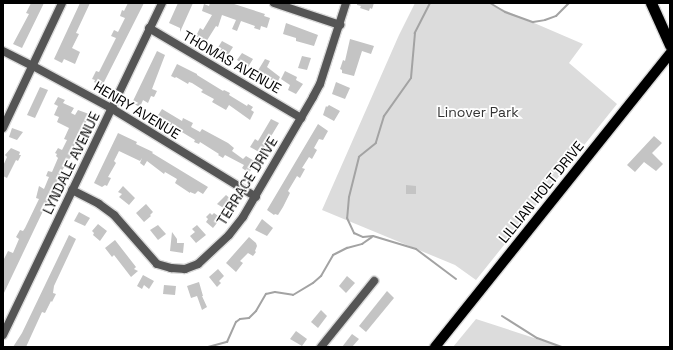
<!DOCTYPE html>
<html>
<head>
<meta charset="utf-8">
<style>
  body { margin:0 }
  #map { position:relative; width:673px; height:350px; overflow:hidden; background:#fff; font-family:"Space Grotesk",sans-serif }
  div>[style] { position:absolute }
  .green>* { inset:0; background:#dcdcdc }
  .stream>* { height:2px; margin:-1px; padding:0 1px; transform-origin:1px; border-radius:1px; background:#a3a3a3 }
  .building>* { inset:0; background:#c4c4c4 }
  .roads { filter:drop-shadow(1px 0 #dbdbdb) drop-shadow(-1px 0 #dbdbdb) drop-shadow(0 1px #dbdbdb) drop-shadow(0 -1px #dbdbdb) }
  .minor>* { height:8px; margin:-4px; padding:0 4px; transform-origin:4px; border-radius:4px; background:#555 }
  .major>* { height:10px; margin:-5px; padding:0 5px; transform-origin:5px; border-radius:5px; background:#000 }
  .highway>* { height:11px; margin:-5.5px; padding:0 5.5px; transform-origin:5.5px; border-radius:5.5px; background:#000 }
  span { translate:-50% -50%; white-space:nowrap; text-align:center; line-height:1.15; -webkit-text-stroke:3.5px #fff; paint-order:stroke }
  .street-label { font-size:14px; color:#000 }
  .park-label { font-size:14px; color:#333 }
  .frame { position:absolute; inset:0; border:4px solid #000; pointer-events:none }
</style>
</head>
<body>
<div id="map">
  <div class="green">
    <div style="clip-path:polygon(415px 3px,488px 3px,583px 44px,569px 63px,617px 104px,476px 280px,455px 265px,322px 210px,399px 35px)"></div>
    <div style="clip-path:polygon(476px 319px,562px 347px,453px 347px)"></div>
  </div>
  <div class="stream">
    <div style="left:430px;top:3px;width:34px;rotate:117deg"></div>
    <div style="left:415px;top:33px;width:45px;rotate:95.1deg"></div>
    <div style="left:411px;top:78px;width:47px;rotate:125.4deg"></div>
    <div style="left:384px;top:116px;width:28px;rotate:107deg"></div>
    <div style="left:376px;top:143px;width:22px;rotate:141deg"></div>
    <div style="left:359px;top:157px;width:41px;rotate:104deg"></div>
    <div style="left:349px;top:197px;width:21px;rotate:95deg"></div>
    <div style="left:347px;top:218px;width:17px;rotate:65deg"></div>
    <div style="left:354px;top:233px;width:10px;rotate:24deg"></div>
    <div style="left:363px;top:237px;width:10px;rotate:-6deg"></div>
    <div style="left:373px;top:236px;width:45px;rotate:16.8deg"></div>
    <div style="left:416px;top:249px;width:50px;rotate:36.9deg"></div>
    <div style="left:490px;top:3px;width:17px;rotate:31deg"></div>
    <div style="left:505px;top:12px;width:30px;rotate:20deg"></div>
    <div style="left:533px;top:22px;width:12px;rotate:-9deg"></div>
    <div style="left:545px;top:20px;width:12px;rotate:-20deg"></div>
    <div style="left:556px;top:16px;width:18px;rotate:-45deg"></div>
    <div style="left:502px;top:316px;width:41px;rotate:32.2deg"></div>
    <div style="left:537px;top:338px;width:27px;rotate:20deg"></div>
    <div style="left:208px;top:347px;width:20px;rotate:-15deg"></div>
    <div style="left:227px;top:342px;width:22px;rotate:-66deg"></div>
    <div style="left:236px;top:322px;width:5px;rotate:-37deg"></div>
    <div style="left:240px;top:319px;width:9px;rotate:-6deg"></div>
    <div style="left:249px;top:318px;width:10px;rotate:-45deg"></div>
    <div style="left:256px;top:311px;width:20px;rotate:-60deg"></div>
    <div style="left:266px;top:294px;width:9px;rotate:-13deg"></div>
    <div style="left:275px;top:292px;width:18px;rotate:9deg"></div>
    <div style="left:293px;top:295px;width:23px;rotate:-31deg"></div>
    <div style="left:313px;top:283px;width:11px;rotate:-41deg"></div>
    <div style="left:321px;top:276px;width:24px;rotate:-60deg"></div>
    <div style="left:333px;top:255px;width:16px;rotate:-27deg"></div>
    <div style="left:347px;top:248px;width:16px;rotate:-15deg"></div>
    <div style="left:362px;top:244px;width:12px;rotate:-35deg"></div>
  </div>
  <div class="building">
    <div style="clip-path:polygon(31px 3px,44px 3px,22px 48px,13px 44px,29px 14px,26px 13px)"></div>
    <div style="clip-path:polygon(80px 3px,90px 3px,76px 33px,79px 34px,72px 48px,80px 52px,75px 64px,64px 59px,62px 63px,54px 59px)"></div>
    <div style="clip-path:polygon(128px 3px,144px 3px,102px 86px,94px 82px,95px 80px,92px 79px,96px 71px,99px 72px,116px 38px,111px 36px,114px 30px,118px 32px,125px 18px,120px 16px,122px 10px,124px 11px)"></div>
    <div style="clip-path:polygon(178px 3px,193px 3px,180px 32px,180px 28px,169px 23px)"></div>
    <div style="clip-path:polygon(210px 3px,231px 3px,265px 14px,264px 16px,270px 18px,267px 28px,261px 26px,260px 30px,254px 28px,255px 26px,241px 21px,237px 31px,232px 29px,236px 20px,222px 15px,218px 27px,216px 26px,206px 42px,196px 36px,200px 28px,203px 30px,212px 15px,202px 11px,204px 4px,209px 6px)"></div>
    <div style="clip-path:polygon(357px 3px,374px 3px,372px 9px,370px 8px,369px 11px,360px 8px,361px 6px,357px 5px)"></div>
    <div style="clip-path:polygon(286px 23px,318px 35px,314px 46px,296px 41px,296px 38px,283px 34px)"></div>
    <div style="clip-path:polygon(350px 39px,374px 46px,371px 54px,362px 51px,354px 76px,342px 73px,342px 70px,340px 69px,343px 60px,345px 61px)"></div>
    <div style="clip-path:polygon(222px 41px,233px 47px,228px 55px,217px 49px)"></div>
    <div style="clip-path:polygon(157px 51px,165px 55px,152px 89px,157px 91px,154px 97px,151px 96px,148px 103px,143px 100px,140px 107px,132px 103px)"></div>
    <div style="clip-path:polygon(242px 53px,253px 59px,248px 67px,237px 60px)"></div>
    <div style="clip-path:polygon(302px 56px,311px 58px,307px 70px,298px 68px)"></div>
    <div style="clip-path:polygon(265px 59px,270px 61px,267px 67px,280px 77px,277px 83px,257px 72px)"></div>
    <div style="clip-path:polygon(177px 64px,197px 74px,197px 75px,223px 91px,224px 90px,230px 93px,229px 95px,247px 106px,248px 104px,253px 107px,251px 110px,254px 112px,250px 120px,229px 105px,226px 110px,212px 102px,214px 99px,201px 92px,203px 90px,192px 83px,189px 82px,188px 84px,176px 77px,175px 78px,171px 76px)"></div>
    <div style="clip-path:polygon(285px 71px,297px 77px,296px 80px,303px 84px,296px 94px,288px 90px,290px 85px,281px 79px)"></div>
    <div style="clip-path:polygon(336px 82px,350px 88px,345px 99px,332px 94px)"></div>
    <div style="clip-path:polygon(40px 87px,48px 90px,35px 118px,27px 115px)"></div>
    <div style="clip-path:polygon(58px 97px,65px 100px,63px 103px,74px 108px,71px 113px,65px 110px,75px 115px,78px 110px,89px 114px,77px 145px,75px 144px,70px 154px,72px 155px,63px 169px,3px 295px,3px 261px,8px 251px,13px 253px,19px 239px,16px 237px,20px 230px,23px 231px,25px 228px,39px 199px,36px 198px,39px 186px,44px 189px,49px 177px,46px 176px,48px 171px,52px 172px,58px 158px,56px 156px,57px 154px,55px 153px,58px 148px,62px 150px,67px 140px,64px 139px,69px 128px,57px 122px,59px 117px,54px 115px,58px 106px,54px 104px)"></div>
    <div style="clip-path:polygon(329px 105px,340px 111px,334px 121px,323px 115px,326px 106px,327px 107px)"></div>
    <div style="clip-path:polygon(162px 109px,182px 121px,183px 118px,193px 123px,191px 127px,200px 132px,202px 129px,228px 143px,234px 148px,232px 151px,243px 159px,246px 156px,256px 162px,249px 173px,242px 168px,244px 165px,225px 155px,223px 158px,218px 155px,219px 154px,200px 142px,199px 144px,194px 142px,195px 140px,157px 117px)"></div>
    <div style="clip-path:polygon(271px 119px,279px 123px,261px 153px,250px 147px,255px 139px,258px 141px)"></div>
    <div style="clip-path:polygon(318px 124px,328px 131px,323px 140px,319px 139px,314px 148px,317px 150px,312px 159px,309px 157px,302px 168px,305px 169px,300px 178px,297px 176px,288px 191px,290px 193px,283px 207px,278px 215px,275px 214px,274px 215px,267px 210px)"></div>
    <div style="clip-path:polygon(12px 128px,23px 132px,17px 140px,9px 137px)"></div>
    <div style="clip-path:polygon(118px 133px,137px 142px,136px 144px,153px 152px,152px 153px,208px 187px,203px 194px,198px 191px,195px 194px,190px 192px,190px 193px,175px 183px,177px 179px,165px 172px,164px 174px,147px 161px,144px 166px,140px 163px,142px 158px,140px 161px,119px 151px,114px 161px,116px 163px,108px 177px,111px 178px,107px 186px,105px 185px,102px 187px,94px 183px)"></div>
    <div style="clip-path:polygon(654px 136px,662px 143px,652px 153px,663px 164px,656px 171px,644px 162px,635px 172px,627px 165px)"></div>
    <div style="clip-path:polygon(11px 148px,20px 152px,19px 155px,21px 155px,18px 161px,16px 160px,7px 178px,3px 176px,3px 166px,7px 157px,5px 155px)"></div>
    <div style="clip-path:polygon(406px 185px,416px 186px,416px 194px,406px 194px)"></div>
    <div style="clip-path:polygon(123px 186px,135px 198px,129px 205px,119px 197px,122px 194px,118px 192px)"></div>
    <div style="clip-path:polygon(226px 195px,233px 201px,227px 210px,217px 204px)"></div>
    <div style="clip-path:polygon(146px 204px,153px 212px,150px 215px,151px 216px,144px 222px,136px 213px)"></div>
    <div style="clip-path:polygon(79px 212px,90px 218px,85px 226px,74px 221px)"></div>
    <div style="clip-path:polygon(210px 213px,212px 215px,214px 213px,221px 218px,213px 228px,206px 222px,208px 219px,206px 217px)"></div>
    <div style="clip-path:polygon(262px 219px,273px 228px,267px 236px,255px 230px)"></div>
    <div style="clip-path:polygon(98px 224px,107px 231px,100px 241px,93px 235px,94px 233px,92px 231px)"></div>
    <div style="clip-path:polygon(158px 225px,166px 234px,158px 240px,150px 230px)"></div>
    <div style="clip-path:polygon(197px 225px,206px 235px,196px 243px,190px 236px,195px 232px,192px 229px)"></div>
    <div style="clip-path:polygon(172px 232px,177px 239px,177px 243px,184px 243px,183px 253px,170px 251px)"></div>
    <div style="clip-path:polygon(69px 235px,76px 239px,54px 286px,53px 293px,56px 294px,52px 302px,51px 301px,45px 313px,42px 312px,26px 347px,13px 347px,22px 333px)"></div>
    <div style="clip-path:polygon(249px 237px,256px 243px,257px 246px,255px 251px,256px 252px,253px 256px,248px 253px,240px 261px,243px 263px,236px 272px,226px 263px)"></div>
    <div style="clip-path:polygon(115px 240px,136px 267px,134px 269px,138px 271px,131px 277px,114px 255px,112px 257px,105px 248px)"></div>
    <div style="clip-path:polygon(218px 269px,224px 276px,219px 281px,221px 283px,217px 287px,209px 277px)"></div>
    <div style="clip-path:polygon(143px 275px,154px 281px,149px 289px,144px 285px,142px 289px,137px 286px)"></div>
    <div style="clip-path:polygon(347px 276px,355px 283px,346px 293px,339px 286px)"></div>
    <div style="clip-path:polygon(199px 282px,203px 296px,202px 296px,207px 307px,202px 310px,197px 296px,191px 298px,187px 286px)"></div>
    <div style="clip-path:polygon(164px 285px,176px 286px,175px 295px,163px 294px)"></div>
    <div style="clip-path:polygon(387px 291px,394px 298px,366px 332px,359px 326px)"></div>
    <div style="clip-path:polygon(321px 310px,327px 316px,318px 328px,311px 322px)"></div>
    <div style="clip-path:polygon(296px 331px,307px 339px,302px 346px,290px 339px)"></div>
    <div style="clip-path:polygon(352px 334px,359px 339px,352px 347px,342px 347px)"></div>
  </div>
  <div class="roads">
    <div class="minor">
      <div style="left:274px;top:3px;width:70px;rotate:18.4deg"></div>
      <div style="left:149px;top:28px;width:177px;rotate:30.6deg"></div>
      <div style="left:3px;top:51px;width:34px;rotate:27deg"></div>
      <div style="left:33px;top:66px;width:89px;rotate:28.3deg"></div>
      <div style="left:111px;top:108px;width:170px;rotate:31.5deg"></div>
      <div style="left:3px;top:128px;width:138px;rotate:-64.7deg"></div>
      <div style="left:72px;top:190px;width:30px;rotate:27deg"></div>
      <div style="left:99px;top:204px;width:19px;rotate:36deg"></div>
      <div style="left:114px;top:215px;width:65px;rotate:48.7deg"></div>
      <div style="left:157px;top:264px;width:15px;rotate:16deg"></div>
      <div style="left:171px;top:268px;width:14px;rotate:4deg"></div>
      <div style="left:185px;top:269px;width:14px;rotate:-21deg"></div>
      <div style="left:198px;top:264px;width:42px;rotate:-43.1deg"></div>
      <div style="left:229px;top:235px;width:23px;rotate:-52deg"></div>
      <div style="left:243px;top:217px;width:139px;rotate:-59.7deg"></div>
      <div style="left:313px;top:97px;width:15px;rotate:-62deg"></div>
      <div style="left:320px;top:84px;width:85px;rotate:-72.2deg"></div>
      <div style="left:3px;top:335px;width:368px;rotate:-64.4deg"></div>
      <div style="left:321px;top:347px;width:85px;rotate:-51.2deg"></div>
    </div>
    <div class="major">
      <div style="left:435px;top:347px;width:376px;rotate:-51.3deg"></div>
    </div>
    <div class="highway">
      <div style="left:651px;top:3px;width:46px;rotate:65.7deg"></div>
    </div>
  </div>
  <div class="street-label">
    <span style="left:232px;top:62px;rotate:30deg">THOMAS AVENUE</span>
    <span style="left:137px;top:110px;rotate:31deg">HENRY AVENUE</span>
    <span style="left:71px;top:163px;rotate:-64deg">LYNDALE AVENUE</span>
    <span style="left:247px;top:181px;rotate:-58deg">TERRACE DRIVE</span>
    <span style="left:541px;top:192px;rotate:-51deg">LILLIAN HOLT DRIVE</span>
  </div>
  <div class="park-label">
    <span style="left:478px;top:112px">Linover Park</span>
  </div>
  <div class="frame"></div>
</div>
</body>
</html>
